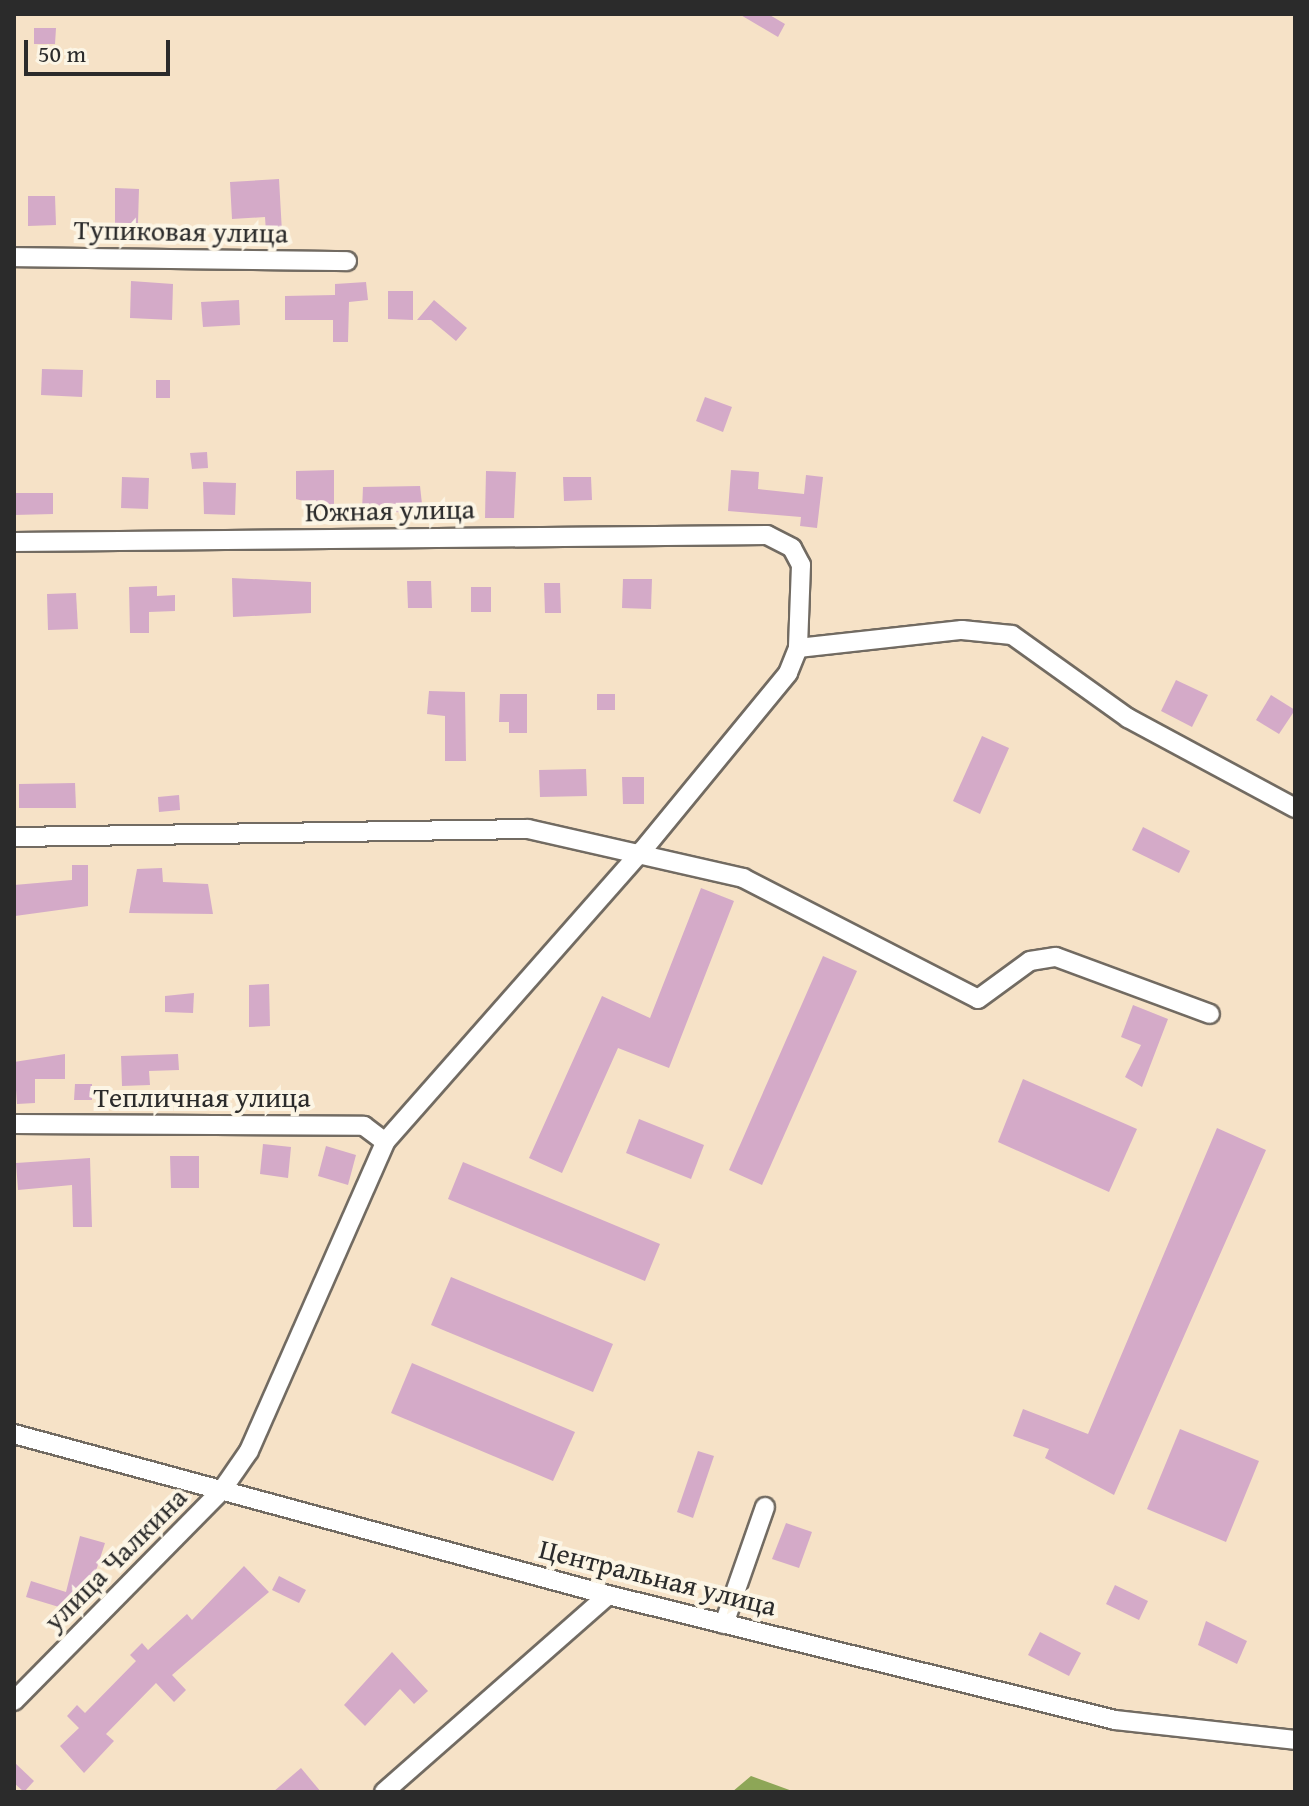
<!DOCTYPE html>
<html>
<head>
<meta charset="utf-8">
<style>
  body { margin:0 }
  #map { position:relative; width:1309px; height:1806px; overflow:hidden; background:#f6e2c7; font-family:"Gentium Book Plus",serif }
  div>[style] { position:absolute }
  .forest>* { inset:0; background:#8da657 }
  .building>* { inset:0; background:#d4aac8 }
  .roads { filter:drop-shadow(2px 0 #726b62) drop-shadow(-2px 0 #726b62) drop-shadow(0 2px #726b62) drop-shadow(0 -2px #726b62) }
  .minor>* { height:18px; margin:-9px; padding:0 9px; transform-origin:9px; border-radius:9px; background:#fff }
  span { translate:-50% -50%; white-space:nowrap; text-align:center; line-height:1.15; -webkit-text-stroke:8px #fcf5e5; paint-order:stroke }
  .street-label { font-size:28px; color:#2b2b2b }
  .frame { position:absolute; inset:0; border:16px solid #2b2b2b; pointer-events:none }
  .scale { position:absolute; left:24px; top:40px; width:146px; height:36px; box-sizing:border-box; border:4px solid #2b2b2b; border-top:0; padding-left:10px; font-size:24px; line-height:28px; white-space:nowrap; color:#2b2b2b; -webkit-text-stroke:6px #fcf5e5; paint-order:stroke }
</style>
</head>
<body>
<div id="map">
  <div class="forest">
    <div style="clip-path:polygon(751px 1776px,795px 1792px,732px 1792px)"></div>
  </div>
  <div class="building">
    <div style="clip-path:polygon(739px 14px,768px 14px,785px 24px,778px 37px)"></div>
    <div style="clip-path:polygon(34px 28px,56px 28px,55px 44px,34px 44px)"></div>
    <div style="clip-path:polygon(279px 179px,282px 232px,266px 232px,265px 217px,232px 219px,230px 182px)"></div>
    <div style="clip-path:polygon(115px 188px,139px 189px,138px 223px,115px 223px)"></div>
    <div style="clip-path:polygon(28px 196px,55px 196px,56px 225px,28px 226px)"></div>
    <div style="clip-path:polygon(131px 281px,173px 284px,172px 320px,130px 318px)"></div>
    <div style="clip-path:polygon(366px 282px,368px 300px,349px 302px,348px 342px,333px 342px,333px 320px,285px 320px,285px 296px,335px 295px,335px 284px)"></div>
    <div style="clip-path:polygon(388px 291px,413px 291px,413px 320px,388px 319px)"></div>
    <div style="clip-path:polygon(239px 300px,240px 325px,203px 327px,201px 302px)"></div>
    <div style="clip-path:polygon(434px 300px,467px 328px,456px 341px,431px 320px,417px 320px)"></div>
    <div style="clip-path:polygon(42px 369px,83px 370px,82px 397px,41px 395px)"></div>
    <div style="clip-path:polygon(156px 380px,170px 380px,170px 398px,156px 398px)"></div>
    <div style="clip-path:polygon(705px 397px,732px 407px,723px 432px,696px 421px)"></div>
    <div style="clip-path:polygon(207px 452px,208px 468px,192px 469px,190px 453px)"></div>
    <div style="clip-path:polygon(334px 470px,334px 509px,296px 499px,296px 471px)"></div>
    <div style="clip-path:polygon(731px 470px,759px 472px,758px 489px,804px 494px,806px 475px,823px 477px,817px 528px,800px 526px,801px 517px,728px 511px)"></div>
    <div style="clip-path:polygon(486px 471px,516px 472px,514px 518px,485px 518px)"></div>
    <div style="clip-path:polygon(122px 477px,149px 478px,148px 509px,121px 508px)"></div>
    <div style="clip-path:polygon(563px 477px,591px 477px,592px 500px,564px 501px)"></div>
    <div style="clip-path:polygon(203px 482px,236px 483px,235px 515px,204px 514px)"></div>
    <div style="clip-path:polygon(420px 486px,423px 513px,362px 511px,363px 487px)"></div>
    <div style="clip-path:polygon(14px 493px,53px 493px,53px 514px,14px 515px)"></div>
    <div style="clip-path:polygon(232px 578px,311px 582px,311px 613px,233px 617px)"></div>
    <div style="clip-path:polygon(623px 579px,652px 579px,651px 609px,622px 608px)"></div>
    <div style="clip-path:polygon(407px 581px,431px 581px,432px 608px,408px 608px)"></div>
    <div style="clip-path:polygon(544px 583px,560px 583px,561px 613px,545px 613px)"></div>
    <div style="clip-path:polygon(157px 586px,157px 596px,175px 595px,175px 611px,149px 612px,149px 633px,130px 633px,129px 587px)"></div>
    <div style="clip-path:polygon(471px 587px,491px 587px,491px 612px,471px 612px)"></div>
    <div style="clip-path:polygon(76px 593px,78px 629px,48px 630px,47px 594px)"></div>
    <div style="clip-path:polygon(1176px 680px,1208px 695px,1192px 727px,1161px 711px)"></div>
    <div style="clip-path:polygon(429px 691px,465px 692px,466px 761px,445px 761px,445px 716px,427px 714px)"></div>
    <div style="clip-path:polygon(500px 694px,527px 694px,527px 733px,509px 733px,509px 722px,499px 722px)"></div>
    <div style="clip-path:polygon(597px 694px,615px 694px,615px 710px,597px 710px)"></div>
    <div style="clip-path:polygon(1271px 695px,1295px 710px,1279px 734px,1256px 720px)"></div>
    <div style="clip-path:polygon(982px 736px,1009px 748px,980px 814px,953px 801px)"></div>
    <div style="clip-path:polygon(586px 769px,587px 796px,540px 797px,539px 770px)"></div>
    <div style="clip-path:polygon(622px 777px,644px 777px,644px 804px,623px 804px)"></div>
    <div style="clip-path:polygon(75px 783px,76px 808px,19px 808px,19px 784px)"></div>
    <div style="clip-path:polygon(179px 795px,180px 810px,159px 812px,158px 797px)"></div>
    <div style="clip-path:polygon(1143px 827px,1190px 851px,1179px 873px,1132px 850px)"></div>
    <div style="clip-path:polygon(72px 865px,88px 865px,88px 906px,15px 916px,14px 885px,72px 880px)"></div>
    <div style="clip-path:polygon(162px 868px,163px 882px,208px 884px,213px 914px,129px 913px,137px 869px)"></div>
    <div style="clip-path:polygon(701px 888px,734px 901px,669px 1068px,618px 1048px,562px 1173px,529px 1158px,602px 996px,650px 1018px)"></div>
    <div style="clip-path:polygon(823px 956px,857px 971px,762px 1185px,729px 1170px)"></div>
    <div style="clip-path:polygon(269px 984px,270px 1026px,249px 1027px,249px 985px)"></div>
    <div style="clip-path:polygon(194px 993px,193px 1013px,165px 1012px,165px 996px)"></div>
    <div style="clip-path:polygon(1133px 1005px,1168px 1019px,1142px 1087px,1125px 1077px,1141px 1045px,1121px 1037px)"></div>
    <div style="clip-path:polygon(65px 1054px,65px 1079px,35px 1079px,35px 1103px,17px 1104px,14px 1062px)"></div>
    <div style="clip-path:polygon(178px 1054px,179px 1070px,149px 1071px,150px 1085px,122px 1086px,121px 1056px)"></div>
    <div style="clip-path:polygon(1023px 1079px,1137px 1129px,1109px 1192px,998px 1142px)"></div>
    <div style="clip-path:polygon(75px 1084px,92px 1084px,92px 1100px,74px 1100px)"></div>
    <div style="clip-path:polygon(639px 1119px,704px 1145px,691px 1179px,626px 1153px)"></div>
    <div style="clip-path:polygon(1217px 1128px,1266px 1150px,1114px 1495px,1045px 1458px,1049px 1449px,1013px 1436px,1023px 1409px,1088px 1434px)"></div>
    <div style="clip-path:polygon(263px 1144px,291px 1147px,288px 1178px,260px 1174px)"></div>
    <div style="clip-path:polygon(326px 1146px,356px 1155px,348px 1185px,318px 1176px)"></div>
    <div style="clip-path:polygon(170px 1156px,199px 1156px,199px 1188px,171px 1188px)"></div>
    <div style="clip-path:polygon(90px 1158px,92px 1227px,73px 1227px,72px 1185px,18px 1190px,16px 1163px)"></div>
    <div style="clip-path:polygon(463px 1162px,660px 1244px,645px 1281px,448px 1199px)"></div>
    <div style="clip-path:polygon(451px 1277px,613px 1344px,593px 1392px,431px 1325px)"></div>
    <div style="clip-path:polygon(412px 1363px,575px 1432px,553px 1481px,391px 1413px)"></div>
    <div style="clip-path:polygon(1180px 1429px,1259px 1461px,1226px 1542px,1147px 1509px)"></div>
    <div style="clip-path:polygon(698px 1451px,714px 1456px,693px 1518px,677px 1512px)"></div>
    <div style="clip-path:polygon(786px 1523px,812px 1532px,799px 1568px,772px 1559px)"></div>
    <div style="clip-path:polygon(80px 1536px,105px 1543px,82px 1614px,26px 1597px,31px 1581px,66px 1592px)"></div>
    <div style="clip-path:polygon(244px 1566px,269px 1592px,172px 1675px,186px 1690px,174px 1702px,156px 1683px,106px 1734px,114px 1741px,84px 1773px,60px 1746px,79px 1728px,67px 1716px,77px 1705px,85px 1713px,136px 1661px,130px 1655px,142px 1643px,148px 1650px,187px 1614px,192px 1620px)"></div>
    <div style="clip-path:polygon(279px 1576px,306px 1590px,299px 1603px,272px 1590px)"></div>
    <div style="clip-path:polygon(1115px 1585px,1148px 1601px,1139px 1620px,1106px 1604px)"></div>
    <div style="clip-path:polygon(1206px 1621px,1247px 1641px,1237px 1664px,1198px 1645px)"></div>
    <div style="clip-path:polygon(1040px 1632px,1081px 1653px,1069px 1676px,1028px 1655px)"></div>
    <div style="clip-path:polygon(392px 1652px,428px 1691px,414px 1704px,400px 1689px,365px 1726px,344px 1705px)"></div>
    <div style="clip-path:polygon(14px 1762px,34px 1781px,24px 1792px,14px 1783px)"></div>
    <div style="clip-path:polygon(301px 1768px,321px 1792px,273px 1792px)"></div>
  </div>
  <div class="roads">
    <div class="minor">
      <div style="left:14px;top:257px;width:333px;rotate:0.7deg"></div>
      <div style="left:14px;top:542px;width:753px;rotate:-0.53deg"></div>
      <div style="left:767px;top:535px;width:28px;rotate:27deg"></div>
      <div style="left:792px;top:548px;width:19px;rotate:62deg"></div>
      <div style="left:801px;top:565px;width:83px;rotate:92.1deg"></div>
      <div style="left:798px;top:648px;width:165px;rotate:-6.3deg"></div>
      <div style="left:962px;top:630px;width:50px;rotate:5.7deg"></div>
      <div style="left:1012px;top:635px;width:143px;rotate:35.6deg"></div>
      <div style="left:1128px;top:718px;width:190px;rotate:28.3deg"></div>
      <div style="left:14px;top:837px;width:514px;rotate:-0.89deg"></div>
      <div style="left:528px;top:829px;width:221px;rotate:12.8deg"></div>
      <div style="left:743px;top:878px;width:264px;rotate:27.2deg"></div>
      <div style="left:978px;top:999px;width:64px;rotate:-36.2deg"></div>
      <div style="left:1030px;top:961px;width:26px;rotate:-9deg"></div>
      <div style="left:1056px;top:957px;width:164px;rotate:20.3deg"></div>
      <div style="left:14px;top:1124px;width:350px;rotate:0.3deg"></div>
      <div style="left:364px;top:1126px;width:26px;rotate:37deg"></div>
      <div style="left:14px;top:1434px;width:615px;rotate:15.17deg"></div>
      <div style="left:608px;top:1595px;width:522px;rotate:13.85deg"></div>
      <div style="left:1115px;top:1720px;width:181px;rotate:6.3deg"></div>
      <div style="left:724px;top:1624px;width:124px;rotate:-70.7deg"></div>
      <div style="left:14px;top:1701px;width:296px;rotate:-45.4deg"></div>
      <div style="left:222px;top:1490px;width:47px;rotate:-55.3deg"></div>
      <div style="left:249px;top:1451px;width:338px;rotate:-66.2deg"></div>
      <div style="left:385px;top:1142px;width:388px;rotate:-48.6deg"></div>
      <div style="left:642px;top:851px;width:230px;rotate:-50.6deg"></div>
      <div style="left:788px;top:673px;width:27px;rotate:-68deg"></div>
      <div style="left:384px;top:1792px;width:298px;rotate:-41.3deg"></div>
    </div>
  </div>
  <div class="street-label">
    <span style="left:181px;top:231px;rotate:1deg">Тупиковая улица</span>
    <span style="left:390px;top:510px;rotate:-1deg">Южная улица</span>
    <span style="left:202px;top:1097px">Тепличная улица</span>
    <span style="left:115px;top:1559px;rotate:-45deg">улица Чалкина</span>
    <span style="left:658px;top:1577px;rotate:14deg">Центральная улица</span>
  </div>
  <div class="frame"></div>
  <div class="scale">50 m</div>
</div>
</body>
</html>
